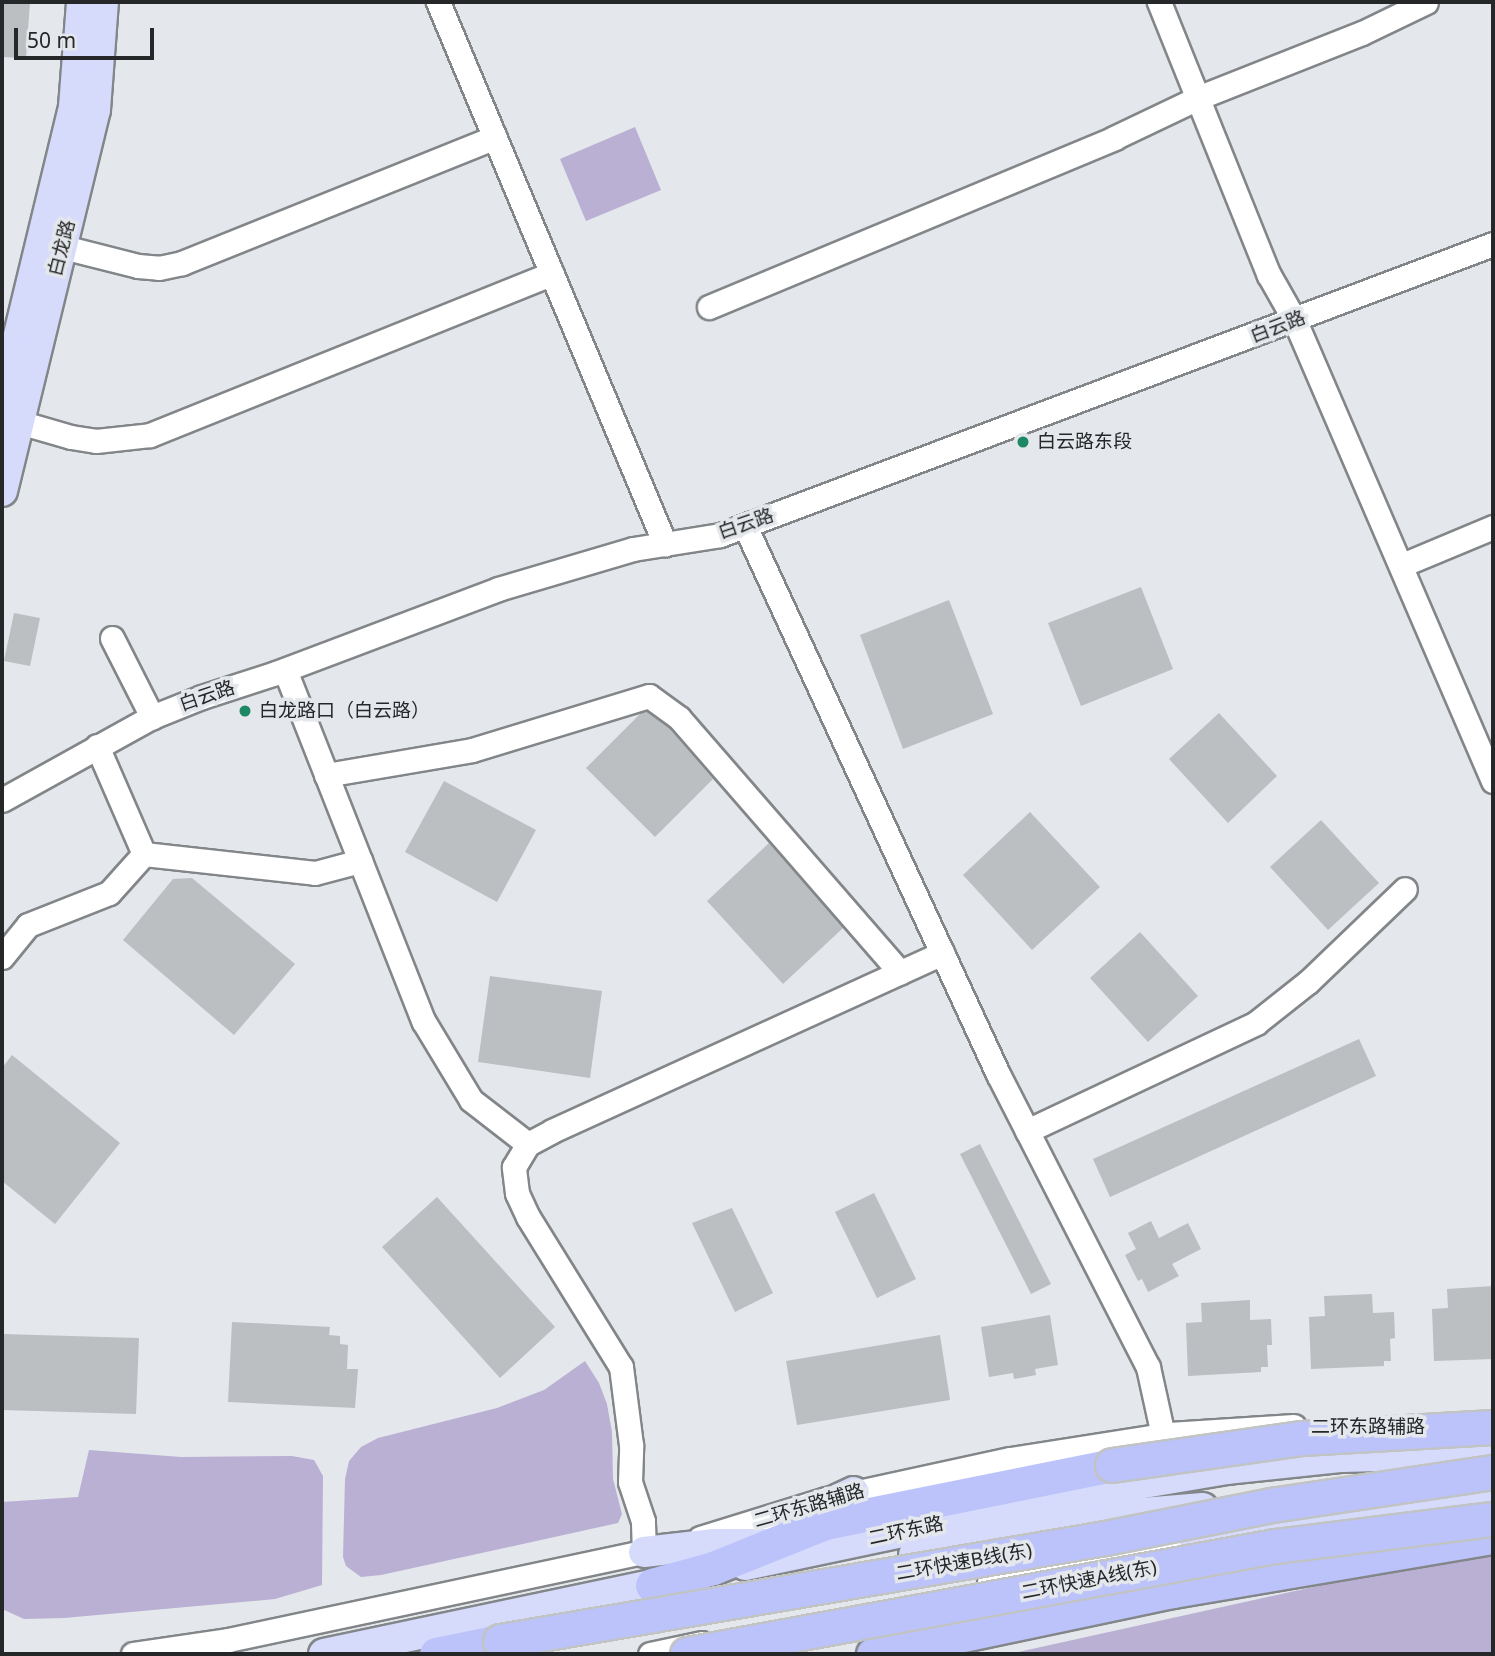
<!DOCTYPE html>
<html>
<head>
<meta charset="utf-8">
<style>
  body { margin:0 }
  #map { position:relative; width:1495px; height:1656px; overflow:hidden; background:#e4e7eb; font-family:"Noto Sans","Noto Sans SC",sans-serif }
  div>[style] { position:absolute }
  .green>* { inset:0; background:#b9b0d3 }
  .building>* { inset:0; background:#bbbfc1 }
  .roads { filter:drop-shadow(2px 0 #838689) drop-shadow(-2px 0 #838689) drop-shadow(0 2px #838689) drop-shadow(0 -2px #838689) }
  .minor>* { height:23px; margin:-11.5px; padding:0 11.5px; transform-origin:11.5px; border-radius:11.5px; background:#fff }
  .major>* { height:30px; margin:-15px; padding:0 15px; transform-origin:15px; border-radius:15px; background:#d6dbfc }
  .highway>* { height:33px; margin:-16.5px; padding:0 16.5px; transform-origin:16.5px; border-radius:16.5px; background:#bbc3fa }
  .bridges { filter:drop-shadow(2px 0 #c2c3c3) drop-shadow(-2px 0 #c2c3c3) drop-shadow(0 2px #c2c3c3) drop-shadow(0 -2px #c2c3c3) }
  .highway-bridge>* { height:33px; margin:-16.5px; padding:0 16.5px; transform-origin:16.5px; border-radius:16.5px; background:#bbc3fa }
  .dots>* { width:19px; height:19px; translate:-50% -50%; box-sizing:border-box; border:4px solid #e4e7eb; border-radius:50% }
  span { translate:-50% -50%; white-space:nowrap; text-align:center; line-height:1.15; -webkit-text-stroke:7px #e4e7eb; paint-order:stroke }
  .street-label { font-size:19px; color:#262729 }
  .poi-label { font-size:19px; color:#262729 }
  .left { translate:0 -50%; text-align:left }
  .frame { position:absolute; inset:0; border:4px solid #262729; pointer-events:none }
  .scale { position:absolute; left:14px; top:28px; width:140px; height:32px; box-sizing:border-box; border:4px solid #262729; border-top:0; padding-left:9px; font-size:21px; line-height:24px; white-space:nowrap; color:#262729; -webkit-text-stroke:5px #e4e7eb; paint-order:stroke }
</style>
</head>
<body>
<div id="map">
  <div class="green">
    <div style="clip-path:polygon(635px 127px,661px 190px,586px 221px,560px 159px)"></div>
    <div style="clip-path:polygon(585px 1361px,599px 1383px,607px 1404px,612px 1432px,613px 1479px,622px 1514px,618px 1523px,381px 1575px,361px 1577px,346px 1566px,343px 1557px,345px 1479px,349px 1461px,361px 1447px,378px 1438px,497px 1408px,544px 1390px)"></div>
    <div style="clip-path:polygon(89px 1450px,181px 1457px,292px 1456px,314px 1460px,323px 1476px,322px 1585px,275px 1599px,64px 1618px,24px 1619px,2px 1609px,2px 1502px,78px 1497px)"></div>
    <div style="clip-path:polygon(1493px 1553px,1493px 1654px,1009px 1654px,1458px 1555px)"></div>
  </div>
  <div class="building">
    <div style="clip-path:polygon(2px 2px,30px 2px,26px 58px,2px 57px)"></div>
    <div style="clip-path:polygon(1141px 587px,1173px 669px,1081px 706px,1048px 623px)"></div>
    <div style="clip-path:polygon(949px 600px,993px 714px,903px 749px,860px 635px)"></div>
    <div style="clip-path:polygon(14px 613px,40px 618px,30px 666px,4px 661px)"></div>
    <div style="clip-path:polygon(646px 711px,669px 728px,713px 779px,655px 837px,586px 768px,641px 713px)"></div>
    <div style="clip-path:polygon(1219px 713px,1277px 776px,1228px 823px,1169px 759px)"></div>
    <div style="clip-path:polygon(444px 781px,536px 830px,497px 902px,405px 852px)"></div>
    <div style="clip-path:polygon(1030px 812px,1100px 887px,1032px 950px,963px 875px)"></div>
    <div style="clip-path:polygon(1321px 820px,1379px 883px,1328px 930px,1270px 867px)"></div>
    <div style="clip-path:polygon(769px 843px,843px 928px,783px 984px,707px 901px)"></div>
    <div style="clip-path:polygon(192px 878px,295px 964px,234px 1035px,123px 940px,173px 879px)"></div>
    <div style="clip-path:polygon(1140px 932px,1198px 996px,1148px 1042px,1090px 978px)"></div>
    <div style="clip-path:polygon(490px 976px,602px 991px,590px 1078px,478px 1062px)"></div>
    <div style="clip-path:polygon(1359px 1039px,1376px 1076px,1110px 1197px,1093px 1159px)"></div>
    <div style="clip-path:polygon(12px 1055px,120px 1143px,55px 1224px,2px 1181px,2px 1068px)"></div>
    <div style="clip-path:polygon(980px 1144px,1051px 1284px,1031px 1294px,960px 1154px)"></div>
    <div style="clip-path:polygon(874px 1193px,916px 1279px,877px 1298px,835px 1212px)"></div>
    <div style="clip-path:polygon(437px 1197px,555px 1327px,500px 1378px,382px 1247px)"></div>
    <div style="clip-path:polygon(732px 1208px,773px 1293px,735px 1312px,692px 1223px)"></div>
    <div style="clip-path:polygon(1151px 1221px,1159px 1238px,1188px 1223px,1201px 1249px,1172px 1264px,1179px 1276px,1148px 1292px,1142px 1279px,1138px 1281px,1125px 1255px,1136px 1249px,1128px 1233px)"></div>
    <div style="clip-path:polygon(1493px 1286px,1493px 1359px,1434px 1361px,1432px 1309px,1448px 1308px,1447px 1289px)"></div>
    <div style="clip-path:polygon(1372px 1294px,1373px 1313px,1394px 1312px,1395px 1338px,1390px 1339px,1391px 1361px,1384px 1361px,1384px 1366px,1311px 1369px,1309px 1317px,1325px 1316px,1324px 1296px)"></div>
    <div style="clip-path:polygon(1250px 1300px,1250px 1320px,1271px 1319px,1272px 1345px,1267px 1345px,1268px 1367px,1261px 1367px,1261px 1372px,1188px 1376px,1186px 1323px,1202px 1322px,1201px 1303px)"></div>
    <div style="clip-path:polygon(1050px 1315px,1058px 1365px,1035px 1369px,1036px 1375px,1014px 1379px,1013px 1373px,989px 1377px,981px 1327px)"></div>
    <div style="clip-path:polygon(232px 1322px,330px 1327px,329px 1335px,340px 1336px,340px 1344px,348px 1345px,347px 1369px,358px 1369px,355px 1408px,228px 1402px)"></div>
    <div style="clip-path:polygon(2px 1334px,139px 1338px,136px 1414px,2px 1410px)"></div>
    <div style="clip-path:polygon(940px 1335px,950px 1400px,797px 1425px,786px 1361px)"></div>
  </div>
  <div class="roads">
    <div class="minor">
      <div style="left:438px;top:2px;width:588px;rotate:67.28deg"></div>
      <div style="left:1159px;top:2px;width:294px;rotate:68.1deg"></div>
      <div style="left:1269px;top:275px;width:53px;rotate:60.5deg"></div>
      <div style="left:1295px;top:321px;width:501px;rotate:66.71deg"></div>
      <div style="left:63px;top:247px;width:77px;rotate:14.2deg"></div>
      <div style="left:138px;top:266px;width:21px;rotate:5deg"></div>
      <div style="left:159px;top:268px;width:24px;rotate:-12deg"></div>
      <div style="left:182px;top:263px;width:337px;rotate:-21.9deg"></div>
      <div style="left:709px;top:307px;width:439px;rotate:-22.6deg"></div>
      <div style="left:1114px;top:138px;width:95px;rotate:-25.5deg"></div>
      <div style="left:1200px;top:97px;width:174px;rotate:-21.6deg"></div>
      <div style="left:1362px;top:33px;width:71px;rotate:-25.8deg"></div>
      <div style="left:19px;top:422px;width:54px;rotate:16.1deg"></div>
      <div style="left:71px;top:437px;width:25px;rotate:9deg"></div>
      <div style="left:96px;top:441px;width:54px;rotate:-6.3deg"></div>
      <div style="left:150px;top:435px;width:433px;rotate:-21.9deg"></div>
      <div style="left:745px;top:526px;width:604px;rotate:65.22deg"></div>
      <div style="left:998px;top:1074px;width:329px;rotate:62.9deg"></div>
      <div style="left:1148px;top:1367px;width:70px;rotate:77.6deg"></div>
      <div style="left:1402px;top:565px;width:99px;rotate:-22.7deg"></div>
      <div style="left:112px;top:638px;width:89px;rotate:63.1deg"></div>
      <div style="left:285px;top:670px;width:378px;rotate:68.5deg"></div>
      <div style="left:424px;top:1022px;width:91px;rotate:58.9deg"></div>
      <div style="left:471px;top:1100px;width:72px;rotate:37.7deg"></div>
      <div style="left:97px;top:746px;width:118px;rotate:66.5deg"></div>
      <div style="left:326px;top:775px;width:148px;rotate:-9.7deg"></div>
      <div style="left:472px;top:750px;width:185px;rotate:-17deg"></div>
      <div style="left:649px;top:696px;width:37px;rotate:36deg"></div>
      <div style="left:679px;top:718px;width:337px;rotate:49deg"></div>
      <div style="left:2px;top:800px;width:171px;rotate:-29deg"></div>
      <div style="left:152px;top:717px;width:54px;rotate:-21.8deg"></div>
      <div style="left:202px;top:697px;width:78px;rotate:-18deg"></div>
      <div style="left:276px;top:673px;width:237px;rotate:-20.7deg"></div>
      <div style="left:498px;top:589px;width:141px;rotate:-16.5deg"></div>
      <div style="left:633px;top:549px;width:88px;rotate:-9.1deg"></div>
      <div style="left:720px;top:535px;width:826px;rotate:-20.63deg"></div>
      <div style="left:2px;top:957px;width:41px;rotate:-50.9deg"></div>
      <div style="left:28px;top:925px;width:87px;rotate:-21.6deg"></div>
      <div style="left:109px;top:893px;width:52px;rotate:-48.1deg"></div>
      <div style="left:144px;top:854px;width:172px;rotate:6.3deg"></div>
      <div style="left:315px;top:873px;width:47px;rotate:-14.9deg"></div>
      <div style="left:1027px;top:1131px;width:253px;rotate:-25.2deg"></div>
      <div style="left:1256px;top:1023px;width:66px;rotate:-38.3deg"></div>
      <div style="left:1308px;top:982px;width:134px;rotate:-43.8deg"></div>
      <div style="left:700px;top:1538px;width:132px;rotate:-17.2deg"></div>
      <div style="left:826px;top:1499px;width:188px;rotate:-12.3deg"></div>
      <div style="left:1010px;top:1459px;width:161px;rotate:-8.9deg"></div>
      <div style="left:1169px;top:1434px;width:125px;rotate:-3.7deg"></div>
      <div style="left:644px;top:1552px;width:31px;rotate:-92deg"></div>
      <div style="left:643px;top:1521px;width:41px;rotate:-108.4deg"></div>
      <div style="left:630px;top:1482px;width:37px;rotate:-88deg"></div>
      <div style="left:631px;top:1445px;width:79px;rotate:-97.3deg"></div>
      <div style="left:621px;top:1367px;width:176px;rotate:-121.8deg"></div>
      <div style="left:528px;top:1217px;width:26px;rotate:-115deg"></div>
      <div style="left:517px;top:1193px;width:26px;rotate:-97deg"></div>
      <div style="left:514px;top:1167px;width:27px;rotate:-59deg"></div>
      <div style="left:528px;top:1144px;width:27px;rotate:-28deg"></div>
      <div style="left:552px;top:1131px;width:429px;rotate:-24.5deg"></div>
      <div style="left:989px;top:1582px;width:143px;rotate:-11.7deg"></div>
      <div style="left:1129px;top:1553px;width:64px;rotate:-4.5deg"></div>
      <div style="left:133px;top:1654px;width:96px;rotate:-8.4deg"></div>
      <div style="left:228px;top:1640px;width:443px;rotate:-12deg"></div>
      <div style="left:650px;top:1654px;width:53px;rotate:-11.9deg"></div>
    </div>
    <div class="major">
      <div style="left:2px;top:405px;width:307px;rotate:-76.4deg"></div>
      <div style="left:74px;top:107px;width:105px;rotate:-85.6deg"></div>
      <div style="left:2px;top:491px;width:392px;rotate:-76.3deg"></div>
      <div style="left:95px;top:110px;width:108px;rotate:-85.8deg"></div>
      <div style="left:1312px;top:1510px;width:65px;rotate:-1.8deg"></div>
      <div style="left:1377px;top:1508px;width:117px;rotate:-5.9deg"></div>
      <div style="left:792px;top:1529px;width:46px;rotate:-34.4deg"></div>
      <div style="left:830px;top:1503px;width:26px;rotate:-25deg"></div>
      <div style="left:1195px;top:1545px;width:143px;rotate:-13deg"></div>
      <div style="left:644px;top:1552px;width:69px;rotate:-6.6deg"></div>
      <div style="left:713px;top:1544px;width:56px"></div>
      <div style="left:914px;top:1555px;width:185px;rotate:-11.9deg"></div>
      <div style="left:1095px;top:1517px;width:108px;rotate:-4.8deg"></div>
      <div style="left:745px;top:1565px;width:359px;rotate:-11.9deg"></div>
      <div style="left:1096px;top:1491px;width:133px;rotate:-9.5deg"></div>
      <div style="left:1227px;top:1469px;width:116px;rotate:-6deg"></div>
      <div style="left:1342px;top:1457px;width:151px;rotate:-1.5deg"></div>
      <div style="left:324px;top:1654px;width:360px;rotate:-11.9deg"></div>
    </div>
    <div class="highway">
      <div style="left:652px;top:1585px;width:63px;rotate:-15.6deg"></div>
      <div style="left:713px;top:1568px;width:121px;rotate:-21.9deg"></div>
      <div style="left:825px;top:1523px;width:293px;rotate:-11.4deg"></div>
      <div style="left:436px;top:1654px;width:65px;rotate:-11.5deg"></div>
      <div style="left:873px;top:1654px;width:307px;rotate:-11.9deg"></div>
      <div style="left:1173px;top:1591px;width:325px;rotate:-9.6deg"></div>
    </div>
  </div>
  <div class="bridges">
    <div class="highway-bridge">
      <div style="left:1112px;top:1465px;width:192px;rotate:-8.1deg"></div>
      <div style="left:1302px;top:1438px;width:191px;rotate:-3.3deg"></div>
      <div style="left:500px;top:1641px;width:614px;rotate:-9.66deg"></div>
      <div style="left:1105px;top:1538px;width:170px;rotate:-11.2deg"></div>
      <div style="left:1272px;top:1505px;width:223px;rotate:-8.5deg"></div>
      <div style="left:687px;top:1654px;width:598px;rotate:-10.41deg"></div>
      <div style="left:1275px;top:1546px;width:220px;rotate:-7.1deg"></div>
    </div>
  </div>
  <div class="dots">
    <div style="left:1023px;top:442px;background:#1e8865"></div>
    <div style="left:245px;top:711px;background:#1e8865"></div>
  </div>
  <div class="street-label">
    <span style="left:62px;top:248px;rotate:-76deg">白龙路</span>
    <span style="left:1278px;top:327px;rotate:-21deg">白云路</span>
    <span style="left:746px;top:524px;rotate:-19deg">白云路</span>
    <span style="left:207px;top:696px;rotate:-19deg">白云路</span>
    <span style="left:1368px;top:1427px">二环东路辅路</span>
    <span style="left:809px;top:1506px;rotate:-16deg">二环东路辅路</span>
    <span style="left:906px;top:1531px;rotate:-12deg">二环东路</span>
    <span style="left:964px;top:1562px;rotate:-10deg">二环快速B线(东)</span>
    <span style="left:1089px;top:1580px;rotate:-11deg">二环快速A线(东)</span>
  </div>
  <div class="poi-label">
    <span class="left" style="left:1037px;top:442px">白云路东段</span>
    <span class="left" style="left:259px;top:711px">白龙路口（白云路）</span>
  </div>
  <div class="frame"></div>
  <div class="scale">50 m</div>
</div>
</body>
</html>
